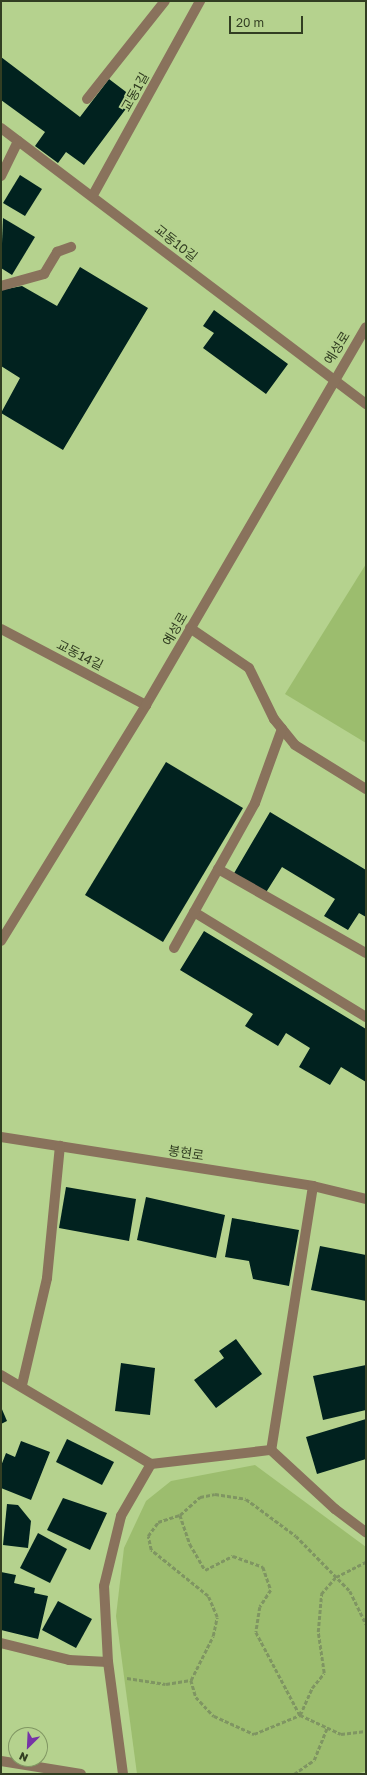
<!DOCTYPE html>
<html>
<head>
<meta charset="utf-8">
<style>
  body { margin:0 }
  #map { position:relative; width:367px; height:1775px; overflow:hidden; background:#b5d28e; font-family:"Golos Text","Noto Sans KR",sans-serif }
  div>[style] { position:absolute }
  .green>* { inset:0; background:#9cbd6e }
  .building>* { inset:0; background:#01221f }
  .path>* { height:2.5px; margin-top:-1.25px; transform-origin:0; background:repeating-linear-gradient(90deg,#7f9562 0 4px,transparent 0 6px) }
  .minor>* { height:10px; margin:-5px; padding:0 5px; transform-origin:5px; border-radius:5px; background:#89725c }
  span { translate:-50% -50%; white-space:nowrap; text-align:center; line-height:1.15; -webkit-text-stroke:4px #b5d28e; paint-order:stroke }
  .street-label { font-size:13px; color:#323e22 }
  .frame { position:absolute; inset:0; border:2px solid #323e22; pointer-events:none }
  .north { position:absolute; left:8px; top:1727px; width:40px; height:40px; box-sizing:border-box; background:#b5d28e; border:1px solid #819763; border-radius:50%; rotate:204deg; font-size:11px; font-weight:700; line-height:16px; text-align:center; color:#323e22 }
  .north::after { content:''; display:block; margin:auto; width:14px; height:18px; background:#7633a7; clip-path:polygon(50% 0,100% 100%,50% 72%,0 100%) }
  .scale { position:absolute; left:229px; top:16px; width:74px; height:18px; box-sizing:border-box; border:2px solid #323e22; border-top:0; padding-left:5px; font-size:12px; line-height:14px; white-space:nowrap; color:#323e22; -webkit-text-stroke:3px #b5d28e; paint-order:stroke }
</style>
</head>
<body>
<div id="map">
  <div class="green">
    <div style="clip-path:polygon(366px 564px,366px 743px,285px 694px)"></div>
    <div style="clip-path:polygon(255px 1465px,366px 1547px,366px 1771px,356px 1774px,137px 1774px,116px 1616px,124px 1548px,146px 1501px,171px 1481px)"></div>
  </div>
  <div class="building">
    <div style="clip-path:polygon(1px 57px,80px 117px,109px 79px,134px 98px,84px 165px,66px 152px,58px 163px,35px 146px,45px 132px,1px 100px)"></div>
    <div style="clip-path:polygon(20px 175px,42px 189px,25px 216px,3px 203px)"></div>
    <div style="clip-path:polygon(3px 218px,35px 237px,12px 275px,1px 268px)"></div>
    <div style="clip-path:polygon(80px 267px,148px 308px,63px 450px,1px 413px,20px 378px,1px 366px,1px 290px,22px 286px,57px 306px)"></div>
    <div style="clip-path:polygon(214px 310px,288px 364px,266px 394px,203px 348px,214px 333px,203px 326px)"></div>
    <div style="clip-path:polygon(166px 762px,243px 808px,163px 942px,85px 895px)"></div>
    <div style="clip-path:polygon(270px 812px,366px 870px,366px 917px,359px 913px,348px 930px,324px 916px,335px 899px,282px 867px,265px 894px,233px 875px)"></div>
    <div style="clip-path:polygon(204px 931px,366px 1029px,366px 1082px,341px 1067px,330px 1085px,299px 1067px,310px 1048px,286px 1033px,278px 1046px,245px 1026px,253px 1014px,180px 970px)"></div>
    <div style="clip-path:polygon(66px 1187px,136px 1199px,129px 1241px,59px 1228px)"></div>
    <div style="clip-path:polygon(146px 1197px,225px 1215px,216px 1258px,137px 1240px)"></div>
    <div style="clip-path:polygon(232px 1218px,299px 1230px,289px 1286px,253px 1279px,249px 1261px,225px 1257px)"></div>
    <div style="clip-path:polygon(320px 1246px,366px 1255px,366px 1301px,311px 1290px)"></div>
    <div style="clip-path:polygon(236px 1339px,262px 1374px,216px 1408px,194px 1380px,224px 1358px,219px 1351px)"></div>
    <div style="clip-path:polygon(121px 1363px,155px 1368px,150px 1415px,115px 1411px)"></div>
    <div style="clip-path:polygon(366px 1365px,366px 1410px,323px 1420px,313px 1376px)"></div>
    <div style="clip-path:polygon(1px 1407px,7px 1421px,1px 1424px)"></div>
    <div style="clip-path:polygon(366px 1419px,366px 1459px,317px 1474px,306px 1437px)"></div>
    <div style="clip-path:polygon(67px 1439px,114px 1462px,102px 1485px,56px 1462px)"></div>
    <div style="clip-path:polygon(21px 1441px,50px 1452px,31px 1500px,1px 1488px,1px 1466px,6px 1453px,15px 1457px)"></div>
    <div style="clip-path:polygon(63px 1498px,107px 1513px,90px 1550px,47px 1530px)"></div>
    <div style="clip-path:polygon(7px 1504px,18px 1505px,31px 1521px,28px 1548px,3px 1545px)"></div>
    <div style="clip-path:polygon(38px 1533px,67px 1549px,50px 1583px,20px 1568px)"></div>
    <div style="clip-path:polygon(1px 1572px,16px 1575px,14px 1583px,35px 1588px,34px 1593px,48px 1596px,38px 1639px,1px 1630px)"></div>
    <div style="clip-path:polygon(58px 1601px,92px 1619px,76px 1648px,42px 1630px)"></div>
  </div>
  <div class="path">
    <div style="left:180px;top:1515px;width:31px;rotate:71deg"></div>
    <div style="left:190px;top:1544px;width:30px;rotate:60deg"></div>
    <div style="left:205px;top:1570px;width:31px;rotate:-27deg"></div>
    <div style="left:233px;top:1556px;width:32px;rotate:20deg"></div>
    <div style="left:263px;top:1567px;width:24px;rotate:71deg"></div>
    <div style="left:271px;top:1590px;width:20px;rotate:123deg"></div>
    <div style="left:260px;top:1607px;width:25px;rotate:99deg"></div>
    <div style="left:256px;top:1632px;width:94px;rotate:62.1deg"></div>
    <div style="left:300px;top:1715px;width:45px;rotate:24.9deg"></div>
    <div style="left:341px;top:1734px;width:25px;rotate:-7deg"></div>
    <div style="left:127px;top:1678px;width:39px;rotate:9deg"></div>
    <div style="left:166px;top:1684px;width:25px;rotate:-9deg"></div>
    <div style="left:191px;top:1680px;width:18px;rotate:74deg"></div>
    <div style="left:196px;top:1697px;width:26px;rotate:47deg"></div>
    <div style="left:214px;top:1716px;width:44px;rotate:24.2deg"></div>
    <div style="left:254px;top:1734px;width:50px;rotate:-22.4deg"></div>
    <div style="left:300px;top:1715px;width:30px;rotate:-66deg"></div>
    <div style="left:312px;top:1688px;width:19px;rotate:-51deg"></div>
    <div style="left:324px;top:1673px;width:41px;rotate:-98.3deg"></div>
    <div style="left:318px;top:1632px;width:38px;rotate:-85deg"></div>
    <div style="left:321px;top:1594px;width:23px;rotate:-49deg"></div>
    <div style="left:336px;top:1577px;width:34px;rotate:-27deg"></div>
    <div style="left:191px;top:1680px;width:49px;rotate:-63.4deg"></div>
    <div style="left:213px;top:1636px;width:19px;rotate:-78deg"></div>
    <div style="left:217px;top:1617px;width:23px;rotate:-113deg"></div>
    <div style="left:208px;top:1596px;width:73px;rotate:-141.1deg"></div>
    <div style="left:151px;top:1550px;width:14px;rotate:-102deg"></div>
    <div style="left:148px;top:1536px;width:17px;rotate:-54deg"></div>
    <div style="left:158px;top:1522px;width:23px;rotate:-18deg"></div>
    <div style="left:180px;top:1515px;width:27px;rotate:-42deg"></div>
    <div style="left:200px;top:1497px;width:15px;rotate:-11deg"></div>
    <div style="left:215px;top:1494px;width:31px;rotate:9deg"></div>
    <div style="left:246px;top:1499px;width:62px;rotate:36.5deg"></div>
    <div style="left:296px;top:1536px;width:77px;rotate:45.5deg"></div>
    <div style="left:350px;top:1591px;width:37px;rotate:64deg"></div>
    <div style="left:294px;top:1774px;width:24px;rotate:-35deg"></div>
    <div style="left:314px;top:1760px;width:35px;rotate:-68deg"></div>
  </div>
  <div class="minor">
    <div style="left:87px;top:99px;width:125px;rotate:-51.5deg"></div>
    <div style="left:1px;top:128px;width:458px;rotate:37.1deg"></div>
    <div style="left:1px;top:176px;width:39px;rotate:-64deg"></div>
    <div style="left:93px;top:195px;width:222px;rotate:-61.1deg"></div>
    <div style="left:1px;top:286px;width:45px;rotate:-15.6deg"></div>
    <div style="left:44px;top:274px;width:26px;rotate:-59deg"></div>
    <div style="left:57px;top:252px;width:15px;rotate:-20deg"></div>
    <div style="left:190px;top:628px;width:71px;rotate:34.1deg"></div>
    <div style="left:249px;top:668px;width:57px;rotate:63.9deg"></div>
    <div style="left:274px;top:719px;width:33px;rotate:51deg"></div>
    <div style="left:295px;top:745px;width:84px;rotate:31.8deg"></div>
    <div style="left:1px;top:629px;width:164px;rotate:27.7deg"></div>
    <div style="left:218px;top:869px;width:170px;rotate:29.6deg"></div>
    <div style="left:194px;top:912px;width:202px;rotate:31.4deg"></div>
    <div style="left:1px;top:941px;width:277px;rotate:-58.4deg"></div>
    <div style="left:146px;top:705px;width:437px;rotate:-59.8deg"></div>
    <div style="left:174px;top:948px;width:166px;rotate:-60.8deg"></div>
    <div style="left:255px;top:803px;width:79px;rotate:-70deg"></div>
    <div style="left:1px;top:1137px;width:316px;rotate:8.9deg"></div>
    <div style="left:313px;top:1186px;width:55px;rotate:13.8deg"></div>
    <div style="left:313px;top:1186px;width:267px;rotate:99deg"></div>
    <div style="left:271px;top:1450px;width:87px;rotate:42.7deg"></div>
    <div style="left:335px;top:1509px;width:39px;rotate:37deg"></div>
    <div style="left:1px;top:1375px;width:174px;rotate:30.7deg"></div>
    <div style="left:151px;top:1464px;width:121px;rotate:-6.7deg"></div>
    <div style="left:22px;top:1385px;width:110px;rotate:-76.8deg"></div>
    <div style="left:47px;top:1278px;width:133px;rotate:-84.4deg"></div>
    <div style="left:1px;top:1643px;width:70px;rotate:14deg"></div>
    <div style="left:69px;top:1660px;width:39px;rotate:3deg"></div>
    <div style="left:1px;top:1761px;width:81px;rotate:9.2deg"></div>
    <div style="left:123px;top:1774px;width:113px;rotate:-97.6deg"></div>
    <div style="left:108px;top:1662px;width:76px;rotate:-93deg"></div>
    <div style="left:104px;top:1586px;width:72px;rotate:-76.3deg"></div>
    <div style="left:121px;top:1516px;width:60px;rotate:-60deg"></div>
  </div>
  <div class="street-label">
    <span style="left:135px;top:92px;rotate:-61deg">교동1길</span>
    <span style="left:176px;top:243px;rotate:38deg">교동10길</span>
    <span style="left:337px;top:348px;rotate:-58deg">예성로</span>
    <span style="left:175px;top:629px;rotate:-60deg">예성로</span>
    <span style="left:80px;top:655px;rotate:27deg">교동14길</span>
    <span style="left:186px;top:1153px;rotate:9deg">봉현로</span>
  </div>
  <div class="frame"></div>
  <div class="north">N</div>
  <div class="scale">20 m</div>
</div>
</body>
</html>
